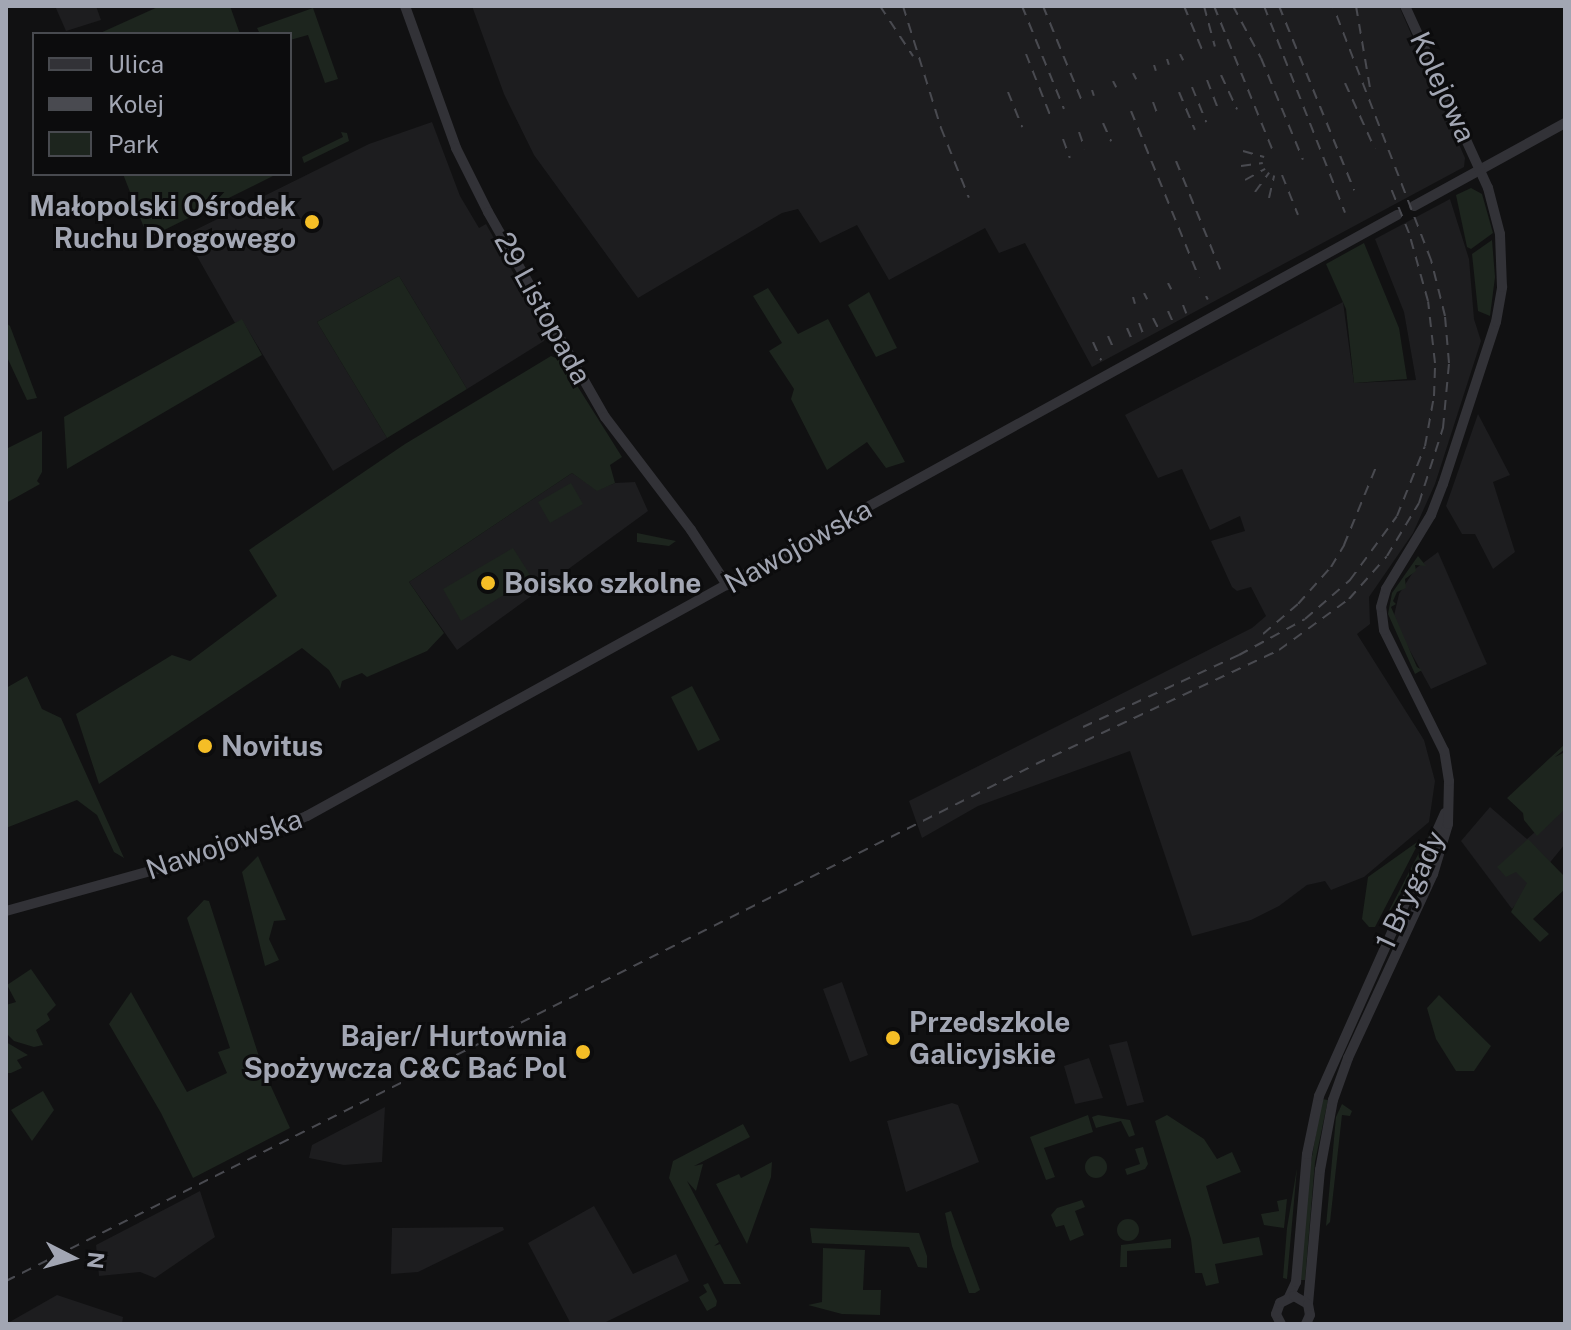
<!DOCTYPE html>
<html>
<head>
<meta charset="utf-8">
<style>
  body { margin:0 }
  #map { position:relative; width:1571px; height:1330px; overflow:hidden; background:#111112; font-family:"Public Sans",sans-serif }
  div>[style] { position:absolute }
  .built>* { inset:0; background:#1d1d1f }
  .green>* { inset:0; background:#1d251e }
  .round { border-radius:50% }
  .minor>* { height:10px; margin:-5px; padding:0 5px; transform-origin:5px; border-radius:5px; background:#323237 }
  .rail>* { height:2px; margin-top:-1px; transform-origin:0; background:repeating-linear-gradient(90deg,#494a50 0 10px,transparent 0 18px) }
  .dots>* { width:22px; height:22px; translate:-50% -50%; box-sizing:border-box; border:4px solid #0c0c0d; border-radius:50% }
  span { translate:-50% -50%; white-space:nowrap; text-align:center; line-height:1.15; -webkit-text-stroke:6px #0c0c0d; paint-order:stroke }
  .street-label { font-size:28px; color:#a2a6b3 }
  .poi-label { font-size:28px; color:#a2a6b3; font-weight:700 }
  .right { translate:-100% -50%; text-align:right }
  .left { translate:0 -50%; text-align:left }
  .frame { position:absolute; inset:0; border:8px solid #a2a6b3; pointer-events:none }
  .legend { position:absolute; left:32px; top:32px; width:260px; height:144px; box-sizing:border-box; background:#0c0c0d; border:2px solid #484a4f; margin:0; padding:10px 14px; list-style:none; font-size:24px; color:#a2a6b3 }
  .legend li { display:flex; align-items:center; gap:16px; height:40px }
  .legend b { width:40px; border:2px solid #484a4f }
  .north { position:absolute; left:32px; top:1218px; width:80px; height:80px; -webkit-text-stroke:6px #0c0c0d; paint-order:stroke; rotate:96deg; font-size:22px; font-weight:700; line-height:32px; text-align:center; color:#a2a6b3 }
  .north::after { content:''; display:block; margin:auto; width:28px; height:36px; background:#a2a6b3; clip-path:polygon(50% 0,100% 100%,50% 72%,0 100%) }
</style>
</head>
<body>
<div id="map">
  <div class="built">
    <div style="clip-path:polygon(55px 6px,96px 6px,101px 20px,66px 31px)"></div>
    <div style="clip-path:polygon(472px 6px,1399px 6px,1465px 158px,1464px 167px,1092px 367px,1025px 243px,999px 253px,985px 228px,889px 280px,857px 225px,820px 243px,798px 209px,782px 213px,638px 298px,534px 155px,504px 94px)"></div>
    <div style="clip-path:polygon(432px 122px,460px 196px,479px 228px,486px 224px,547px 333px,544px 341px,467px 389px,399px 276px,317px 322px,387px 438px,333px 471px,242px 320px,235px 323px,185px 235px,369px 144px)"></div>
    <div style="clip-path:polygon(1450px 199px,1469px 259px,1474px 319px,1481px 341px,1435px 484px,1413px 533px,1369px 597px,1370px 624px,1357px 634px,1424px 740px,1435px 781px,1429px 822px,1364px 877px,1331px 890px,1325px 881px,1307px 885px,1279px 906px,1251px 920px,1192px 936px,1130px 751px,978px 806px,922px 838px,909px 801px,1252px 628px,1266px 616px,1251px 587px,1237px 591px,1232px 587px,1211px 541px,1245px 531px,1240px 516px,1210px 530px,1182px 469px,1158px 478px,1125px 415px,1343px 302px,1354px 383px,1416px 380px,1404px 312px,1375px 239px)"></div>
    <div style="clip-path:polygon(1478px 414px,1510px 475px,1493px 482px,1515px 552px,1493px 569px,1475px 534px,1462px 534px,1446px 506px)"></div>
    <div style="clip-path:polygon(572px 473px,597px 490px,615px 483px,635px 482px,648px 511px,457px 650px,409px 582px)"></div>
    <div style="clip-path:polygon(1438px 552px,1487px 664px,1431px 689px,1393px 620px,1399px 594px,1415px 569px)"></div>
    <div style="clip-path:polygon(1565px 806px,1565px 844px,1512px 909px,1461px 841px,1490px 807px,1527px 839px)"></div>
    <div style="clip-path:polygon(842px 982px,868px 1055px,850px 1062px,823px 989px)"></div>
    <div style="clip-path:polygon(1127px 1041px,1144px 1102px,1127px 1106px,1109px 1045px)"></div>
    <div style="clip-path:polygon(1089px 1058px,1103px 1098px,1075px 1104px,1064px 1066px)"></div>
    <div style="clip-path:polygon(952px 1103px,958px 1105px,979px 1162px,906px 1192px,887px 1121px)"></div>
    <div style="clip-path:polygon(385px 1107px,382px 1162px,344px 1165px,309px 1158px,312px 1145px)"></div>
    <div style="clip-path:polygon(200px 1191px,215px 1237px,155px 1278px,140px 1272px,99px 1276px,96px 1245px)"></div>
    <div style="clip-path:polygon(594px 1206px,633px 1274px,676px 1254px,689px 1281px,602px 1324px,571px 1324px,528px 1243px)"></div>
    <div style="clip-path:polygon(503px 1227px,504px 1230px,418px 1272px,391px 1274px,392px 1228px)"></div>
    <div style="clip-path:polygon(57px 1295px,123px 1317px,122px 1324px,6px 1324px)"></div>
  </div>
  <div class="green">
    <div style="clip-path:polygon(160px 6px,230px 6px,240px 34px,98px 34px)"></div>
    <div style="clip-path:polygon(313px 8px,338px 79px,325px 83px,308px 35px,290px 40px,290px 34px,260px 34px,257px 28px)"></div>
    <div style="clip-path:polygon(341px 132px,347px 133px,349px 141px,304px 163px,302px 157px,343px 137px)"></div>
    <div style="clip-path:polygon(123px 174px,277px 174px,148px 238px)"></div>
    <div style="clip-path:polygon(1471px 188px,1482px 194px,1493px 233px,1471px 249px,1467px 247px,1456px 195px)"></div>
    <div style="clip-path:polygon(1492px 240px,1495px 277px,1490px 316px,1478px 311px,1472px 254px)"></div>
    <div style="clip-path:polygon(1364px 243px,1399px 328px,1407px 379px,1354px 383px,1346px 309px,1326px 264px)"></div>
    <div style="clip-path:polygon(399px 276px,467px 389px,387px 438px,317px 322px)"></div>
    <div style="clip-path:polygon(768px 288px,798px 334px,828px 319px,905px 462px,886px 468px,867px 442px,827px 470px,791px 399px,794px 389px,769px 351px,782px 343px,753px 296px)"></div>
    <div style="clip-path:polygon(869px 292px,897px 348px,876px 357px,848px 305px)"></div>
    <div style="clip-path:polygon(242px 319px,262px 355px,67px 469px,64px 417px)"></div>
    <div style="clip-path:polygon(6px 323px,10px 326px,37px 398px,27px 400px,6px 355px)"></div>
    <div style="clip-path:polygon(551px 356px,561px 360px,622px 457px,610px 465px,615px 483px,597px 491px,572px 473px,409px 582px,444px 633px,427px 651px,367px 677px,362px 673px,342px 681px,340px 689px,329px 670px,302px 648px,99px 784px,76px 714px,172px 655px,190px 661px,277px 596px,249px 550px,405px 444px)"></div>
    <div style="clip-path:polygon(42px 431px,42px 472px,37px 481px,40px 484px,6px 503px,6px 449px)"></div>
    <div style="clip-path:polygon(571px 483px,583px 504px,550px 523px,538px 502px)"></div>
    <div style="clip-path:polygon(637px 533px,676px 541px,669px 546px,637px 542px)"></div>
    <div style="clip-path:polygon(513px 548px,532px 578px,461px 621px,443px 589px)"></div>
    <div style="clip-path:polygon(1418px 556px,1426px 566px,1415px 565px,1416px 571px,1405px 579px,1406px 588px,1397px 592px,1393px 601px,1396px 604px,1391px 607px,1417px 667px,1422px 670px,1415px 674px,1388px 614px,1392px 593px)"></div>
    <div style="clip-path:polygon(27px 676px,42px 709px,61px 718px,124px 858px,114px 852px,97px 815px,77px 800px,6px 828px,6px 688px)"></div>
    <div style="clip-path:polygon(692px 686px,720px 740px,698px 751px,671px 697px)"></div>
    <div style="clip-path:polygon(1565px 744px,1565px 749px,1555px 757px,1565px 752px,1565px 809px,1537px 836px,1524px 820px,1523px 813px,1507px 798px)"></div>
    <div style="clip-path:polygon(1436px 825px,1419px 863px,1381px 926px,1423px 845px)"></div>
    <div style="clip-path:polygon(1528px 839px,1565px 877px,1565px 889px,1533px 919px,1549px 934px,1540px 942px,1511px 912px,1527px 883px,1516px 872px,1506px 877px,1497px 867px)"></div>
    <div style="clip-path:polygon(1420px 840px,1375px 927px,1369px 927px,1362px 919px,1368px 877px)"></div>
    <div style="clip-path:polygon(258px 856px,286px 920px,274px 921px,269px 939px,279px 960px,265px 966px,242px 872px)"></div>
    <div style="clip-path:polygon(204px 900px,209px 901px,263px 1069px,290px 1128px,193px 1178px,161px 1113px,109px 1024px,131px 992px,187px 1092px,227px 1073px,218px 1052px,230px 1048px,187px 918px)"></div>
    <div style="clip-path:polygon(31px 969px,56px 1005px,47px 1014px,50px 1020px,36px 1030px,43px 1045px,34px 1047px,14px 1041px,6px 1033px,6px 1005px,16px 1002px,7px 985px)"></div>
    <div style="clip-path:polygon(1439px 995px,1491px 1046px,1474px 1071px,1456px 1071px,1436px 1039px,1427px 1008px)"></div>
    <div style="clip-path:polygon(6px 1042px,28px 1055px,17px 1060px,22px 1068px,11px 1073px,6px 1073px)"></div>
    <div style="clip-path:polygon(43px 1091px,54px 1110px,32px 1141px,11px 1110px)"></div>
    <div style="clip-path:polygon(1322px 1099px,1328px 1100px,1315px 1162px,1305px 1280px,1300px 1280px,1310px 1168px)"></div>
    <div style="clip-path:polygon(1342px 1104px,1352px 1111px,1350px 1116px,1342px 1115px,1330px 1222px,1326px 1226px,1336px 1117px)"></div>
    <div style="clip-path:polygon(1088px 1115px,1093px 1132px,1044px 1148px,1055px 1177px,1046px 1180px,1030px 1137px)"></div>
    <div style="clip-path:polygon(1098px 1115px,1130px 1120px,1135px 1135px,1129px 1137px,1121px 1121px,1096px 1128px,1092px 1117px)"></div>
    <div style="clip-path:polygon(1167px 1115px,1204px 1139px,1217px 1159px,1232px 1152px,1241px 1172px,1206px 1186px,1223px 1244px,1259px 1237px,1263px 1255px,1215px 1264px,1219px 1283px,1206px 1286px,1202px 1273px,1195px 1273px,1191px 1239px,1155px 1121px)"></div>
    <div style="clip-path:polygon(743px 1124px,750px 1137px,694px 1166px,703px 1164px,696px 1191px,687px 1181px,719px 1242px,714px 1246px,720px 1244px,741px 1284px,724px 1284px,669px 1178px,673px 1161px)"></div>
    <div style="clip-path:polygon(1143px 1147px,1148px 1164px,1145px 1169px,1127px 1175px,1125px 1169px,1140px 1164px,1135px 1149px)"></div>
    <div class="round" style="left:1085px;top:1156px;width:22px;height:22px"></div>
    <div style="clip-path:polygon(772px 1162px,771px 1177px,747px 1244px,716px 1184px,739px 1174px,741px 1178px)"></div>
    <div style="clip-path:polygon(1297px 1168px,1287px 1279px,1283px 1278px,1287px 1228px)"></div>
    <div style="clip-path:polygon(1287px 1199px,1284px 1228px,1264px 1225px,1261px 1214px,1279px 1211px,1277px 1201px)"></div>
    <div style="clip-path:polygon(1082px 1200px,1085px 1207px,1075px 1211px,1084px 1235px,1070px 1241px,1064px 1225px,1056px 1227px,1051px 1215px,1057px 1208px)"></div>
    <div style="clip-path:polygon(951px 1211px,980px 1290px,975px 1293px,969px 1293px,952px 1246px,945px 1213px)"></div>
    <div class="round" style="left:1117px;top:1219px;width:22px;height:22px"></div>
    <div style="clip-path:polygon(810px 1228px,919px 1233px,927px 1256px,927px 1268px,918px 1267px,909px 1247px,812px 1243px)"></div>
    <div style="clip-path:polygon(1171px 1239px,1171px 1248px,1127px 1251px,1127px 1267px,1120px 1267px,1121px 1245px)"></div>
    <div style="clip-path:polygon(823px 1248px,865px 1250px,863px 1290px,881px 1290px,880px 1315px,842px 1314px,808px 1305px,822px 1302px)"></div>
    <div style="clip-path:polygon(708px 1283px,717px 1301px,716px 1306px,707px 1311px,699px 1297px,707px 1292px,703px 1285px)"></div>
  </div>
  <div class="minor">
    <div style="left:405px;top:6px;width:151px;rotate:70.2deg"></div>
    <div style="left:456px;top:148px;width:72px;rotate:63.4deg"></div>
    <div style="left:488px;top:212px;width:236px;rotate:60.3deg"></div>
    <div style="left:605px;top:417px;width:142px;rotate:52.7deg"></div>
    <div style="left:691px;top:530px;width:66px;rotate:56.8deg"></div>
    <div style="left:1414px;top:206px;width:172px;rotate:-28.8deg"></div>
    <div style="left:6px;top:911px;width:214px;rotate:-15.5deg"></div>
    <div style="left:212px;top:854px;width:102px;rotate:-21.8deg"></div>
    <div style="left:307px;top:816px;width:1245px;rotate:-28.87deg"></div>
    <div style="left:1289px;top:1297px;width:17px;rotate:-65deg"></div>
    <div style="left:1296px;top:1282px;width:128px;rotate:-85.1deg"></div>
    <div style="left:1307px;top:1154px;width:59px;rotate:-78.3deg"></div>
    <div style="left:1319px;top:1096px;width:310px;rotate:-66deg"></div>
    <div style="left:1308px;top:1304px;width:135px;rotate:-84.9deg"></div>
    <div style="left:1320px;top:1170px;width:71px;rotate:-79.5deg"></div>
    <div style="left:1333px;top:1100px;width:45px;rotate:-70.3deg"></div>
    <div style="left:1348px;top:1058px;width:203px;rotate:-65.2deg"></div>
    <div style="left:1433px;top:874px;width:52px;rotate:-73.3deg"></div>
    <div style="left:1448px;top:824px;width:43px;rotate:-88.7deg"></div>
    <div style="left:1449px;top:781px;width:30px;rotate:-99deg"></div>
    <div style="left:1444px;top:751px;width:135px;rotate:-116.4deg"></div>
    <div style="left:1384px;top:630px;width:23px;rotate:-97deg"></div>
    <div style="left:1381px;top:607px;width:19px;rotate:-74deg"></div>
    <div style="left:1386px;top:589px;width:87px;rotate:-58.7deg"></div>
    <div style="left:1431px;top:515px;width:33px;rotate:-69deg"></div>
    <div style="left:1443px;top:484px;width:170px;rotate:-71.9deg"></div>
    <div style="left:1496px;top:322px;width:36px;rotate:-80deg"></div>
    <div style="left:1502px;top:287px;width:53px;rotate:-92.2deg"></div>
    <div style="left:1500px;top:234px;width:48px;rotate:-104.6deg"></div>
    <div style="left:1488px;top:188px;width:200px;rotate:-114.5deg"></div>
    <div style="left:1281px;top:1324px;width:11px;rotate:-117deg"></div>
    <div style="left:1276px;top:1314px;width:12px;rotate:-70deg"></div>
    <div style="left:1280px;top:1303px;width:16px;rotate:-27deg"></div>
    <div style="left:1294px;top:1296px;width:16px;rotate:30deg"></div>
    <div style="left:1308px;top:1304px;width:11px;rotate:80deg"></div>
    <div style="left:1310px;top:1315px;width:10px;rotate:114deg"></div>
  </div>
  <div class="rail">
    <div style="left:880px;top:6px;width:60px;rotate:56.6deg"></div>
    <div style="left:903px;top:6px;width:128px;rotate:72.7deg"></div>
    <div style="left:941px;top:128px;width:75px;rotate:68.2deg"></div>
    <div style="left:1022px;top:6px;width:111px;rotate:67.8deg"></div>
    <div style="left:1043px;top:6px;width:103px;rotate:67.7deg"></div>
    <div style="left:1184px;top:6px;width:50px;rotate:67.6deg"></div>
    <div style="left:1204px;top:6px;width:42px;rotate:75deg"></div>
    <div style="left:1214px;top:6px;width:154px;rotate:67.9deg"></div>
    <div style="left:1233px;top:6px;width:59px;rotate:61.7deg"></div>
    <div style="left:1261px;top:58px;width:110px;rotate:67.6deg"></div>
    <div style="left:1264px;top:6px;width:222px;rotate:68.6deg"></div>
    <div style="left:1279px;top:6px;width:199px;rotate:67.8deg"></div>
    <div style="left:1356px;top:6px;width:83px;rotate:80.3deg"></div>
    <div style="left:1026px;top:54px;width:66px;rotate:68.5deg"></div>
    <div style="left:1180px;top:54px;width:7px;rotate:63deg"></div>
    <div style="left:1167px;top:59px;width:6px;rotate:72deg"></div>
    <div style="left:1154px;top:65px;width:6px;rotate:72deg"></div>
    <div style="left:1133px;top:73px;width:7px;rotate:63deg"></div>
    <div style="left:1221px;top:75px;width:38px;rotate:65deg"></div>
    <div style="left:1207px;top:80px;width:28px;rotate:69deg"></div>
    <div style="left:1113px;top:81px;width:7px;rotate:63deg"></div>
    <div style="left:1345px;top:83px;width:72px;rotate:65.6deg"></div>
    <div style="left:1192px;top:87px;width:38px;rotate:68deg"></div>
    <div style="left:1092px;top:90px;width:6px;rotate:72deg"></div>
    <div style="left:1008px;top:92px;width:38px;rotate:68deg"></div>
    <div style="left:1179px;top:92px;width:41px;rotate:67.2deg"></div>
    <div style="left:1153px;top:102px;width:12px;rotate:70deg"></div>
    <div style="left:1131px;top:111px;width:180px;rotate:67.8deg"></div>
    <div style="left:1103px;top:123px;width:20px;rotate:66deg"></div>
    <div style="left:1079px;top:132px;width:18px;rotate:71deg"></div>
    <div style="left:1063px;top:139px;width:20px;rotate:70deg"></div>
    <div style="left:1243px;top:151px;width:22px;rotate:16deg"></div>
    <div style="left:1176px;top:161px;width:117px;rotate:67.8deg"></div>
    <div style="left:1241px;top:166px;width:22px;rotate:-8deg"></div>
    <div style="left:1282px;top:175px;width:43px;rotate:68.2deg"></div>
    <div style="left:1245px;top:180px;width:23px;rotate:-29deg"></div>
    <div style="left:1255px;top:192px;width:24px;rotate:-54deg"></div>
    <div style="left:1269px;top:198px;width:23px;rotate:-77deg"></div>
    <div style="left:1168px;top:283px;width:7px;rotate:63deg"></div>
    <div style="left:1144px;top:293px;width:7px;rotate:63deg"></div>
    <div style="left:1206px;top:296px;width:4px;rotate:63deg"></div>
    <div style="left:1133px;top:297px;width:7px;rotate:74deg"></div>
    <div style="left:1183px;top:305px;width:9px;rotate:69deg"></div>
    <div style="left:1168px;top:311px;width:10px;rotate:66deg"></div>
    <div style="left:1153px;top:318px;width:11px;rotate:63deg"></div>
    <div style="left:1139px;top:323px;width:14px;rotate:69deg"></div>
    <div style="left:1127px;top:328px;width:15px;rotate:67deg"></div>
    <div style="left:1108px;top:336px;width:17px;rotate:66deg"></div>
    <div style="left:1093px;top:342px;width:20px;rotate:66deg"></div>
    <div style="left:1263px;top:634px;width:46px;rotate:-40.6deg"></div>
    <div style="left:1298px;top:604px;width:50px;rotate:-48.3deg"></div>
    <div style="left:1331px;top:567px;width:26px;rotate:-59deg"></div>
    <div style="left:1344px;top:545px;width:84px;rotate:-67.7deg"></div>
    <div style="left:1083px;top:727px;width:172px;rotate:-24.8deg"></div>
    <div style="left:1239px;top:655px;width:75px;rotate:-28.6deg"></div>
    <div style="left:1305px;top:619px;width:60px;rotate:-40.9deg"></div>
    <div style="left:1350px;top:580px;width:79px;rotate:-53.7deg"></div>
    <div style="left:1397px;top:516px;width:75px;rotate:-68.2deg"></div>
    <div style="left:1425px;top:446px;width:51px;rotate:-79.8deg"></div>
    <div style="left:1434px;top:396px;width:33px;rotate:-88deg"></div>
    <div style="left:1435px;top:363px;width:62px;rotate:-96.4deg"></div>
    <div style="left:1428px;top:301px;width:71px;rotate:-105.6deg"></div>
    <div style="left:1409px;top:233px;width:51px;rotate:-112deg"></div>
    <div style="left:6px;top:1281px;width:1152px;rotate:-26.65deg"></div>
    <div style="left:1036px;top:764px;width:268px;rotate:-25.1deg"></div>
    <div style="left:1279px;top:650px;width:87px;rotate:-36.1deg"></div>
    <div style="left:1349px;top:599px;width:57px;rotate:-48.5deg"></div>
    <div style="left:1387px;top:556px;width:62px;rotate:-58.9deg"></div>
    <div style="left:1419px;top:503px;width:79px;rotate:-72.3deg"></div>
    <div style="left:1443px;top:428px;width:65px;rotate:-84.7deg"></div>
    <div style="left:1449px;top:363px;width:47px;rotate:-94.9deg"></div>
    <div style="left:1445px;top:316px;width:58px;rotate:-104deg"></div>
    <div style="left:1431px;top:260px;width:272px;rotate:-111.1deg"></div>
  </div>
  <div class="dots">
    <div style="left:312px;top:222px;background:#f5be26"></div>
    <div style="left:488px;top:583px;background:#f5be26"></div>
    <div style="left:205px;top:746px;background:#f5be26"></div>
    <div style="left:893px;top:1038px;background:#f5be26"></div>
    <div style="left:583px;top:1052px;background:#f5be26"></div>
  </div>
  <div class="street-label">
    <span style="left:1443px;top:87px;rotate:65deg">Kolejowa</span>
    <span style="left:543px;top:308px;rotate:61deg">29 Listopada</span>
    <span style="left:798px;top:546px;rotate:-29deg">Nawojowska</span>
    <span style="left:224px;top:844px;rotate:-19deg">Nawojowska</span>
    <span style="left:1410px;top:890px;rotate:-65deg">1 Brygady</span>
  </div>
  <div class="poi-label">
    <span class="right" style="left:296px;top:222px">Małopolski Ośrodek<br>Ruchu Drogowego</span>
    <span class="left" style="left:504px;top:583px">Boisko szkolne</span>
    <span class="left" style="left:221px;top:746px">Novitus</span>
    <span class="left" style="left:909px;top:1038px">Przedszkole<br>Galicyjskie</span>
    <span class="right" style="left:567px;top:1052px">Bajer/ Hurtownia<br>Spożywcza C&amp;C Bać Pol</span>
  </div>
  <div class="frame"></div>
  <ul class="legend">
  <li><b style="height:10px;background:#323237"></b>Ulica</li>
  <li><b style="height:10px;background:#494a50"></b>Kolej</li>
  <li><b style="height:22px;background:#1d251e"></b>Park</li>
  </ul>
  <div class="north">N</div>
</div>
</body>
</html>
